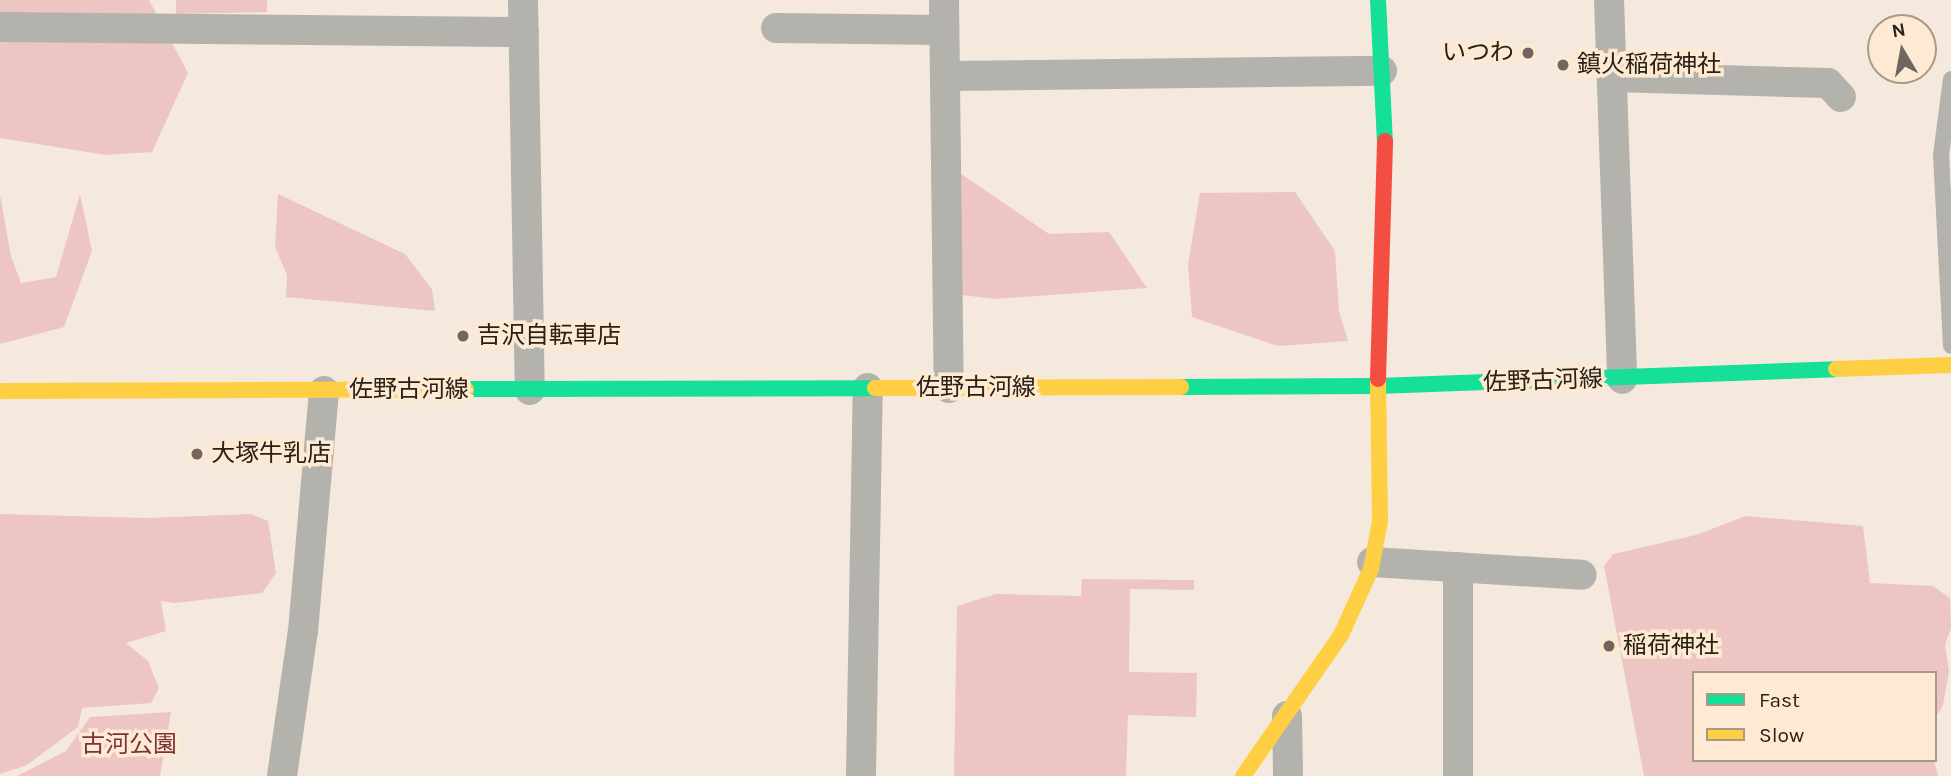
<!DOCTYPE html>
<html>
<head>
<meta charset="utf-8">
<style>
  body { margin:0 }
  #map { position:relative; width:1951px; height:776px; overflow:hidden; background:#f4e9dc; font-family:Karla,"Noto Sans JP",sans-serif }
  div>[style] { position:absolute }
  .green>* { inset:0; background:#edc6c3 }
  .lane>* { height:16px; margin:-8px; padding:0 8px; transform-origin:8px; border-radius:8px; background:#b4b2ac }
  .street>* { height:30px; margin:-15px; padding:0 15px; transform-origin:15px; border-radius:15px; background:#b4b2ac }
  .fast>* { height:16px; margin:-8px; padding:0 8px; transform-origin:8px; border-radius:8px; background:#16e098 }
  .slow>* { height:16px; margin:-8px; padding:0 8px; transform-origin:8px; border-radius:8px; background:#ffcf43 }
  .jam>* { height:16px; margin:-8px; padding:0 8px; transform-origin:8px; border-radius:8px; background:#f24e42 }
  .dots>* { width:19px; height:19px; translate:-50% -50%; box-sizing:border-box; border:4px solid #feead2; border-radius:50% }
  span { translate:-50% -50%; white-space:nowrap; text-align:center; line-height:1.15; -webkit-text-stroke:7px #feead2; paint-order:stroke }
  .poi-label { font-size:24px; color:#282118 }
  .right { translate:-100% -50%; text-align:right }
  .left { translate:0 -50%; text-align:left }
  .street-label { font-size:24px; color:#282118 }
  .park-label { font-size:24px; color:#7c313c }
  .legend { position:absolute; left:1692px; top:671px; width:245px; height:91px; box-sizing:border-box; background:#feead2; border:2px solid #a89a88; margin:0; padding:9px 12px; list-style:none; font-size:21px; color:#282118 }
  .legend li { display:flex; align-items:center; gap:14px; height:35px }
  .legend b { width:35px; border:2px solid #a89a88 }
  .north { position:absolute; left:1867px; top:14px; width:70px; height:70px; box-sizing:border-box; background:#feead2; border:2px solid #a89a88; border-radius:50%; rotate:350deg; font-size:19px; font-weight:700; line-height:28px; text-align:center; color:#282118 }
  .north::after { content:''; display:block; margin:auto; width:24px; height:32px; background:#6f675d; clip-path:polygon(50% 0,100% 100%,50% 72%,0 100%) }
</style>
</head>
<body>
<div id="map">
  <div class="green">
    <div style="clip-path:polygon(0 0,149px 0,188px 73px,152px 152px,106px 155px,0 138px)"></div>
    <div style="clip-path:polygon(176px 0,267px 0,267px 12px,176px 14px)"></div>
    <div style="clip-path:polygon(957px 171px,1049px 234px,1109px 232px,1147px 288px,995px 299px,962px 295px)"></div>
    <div style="clip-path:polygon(1295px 192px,1335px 251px,1339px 311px,1348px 341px,1278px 346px,1192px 317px,1188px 265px,1200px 193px)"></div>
    <div style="clip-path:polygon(80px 194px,92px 251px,64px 327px,0 344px,0 195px,11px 256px,21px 283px,56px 277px)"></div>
    <div style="clip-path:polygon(278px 194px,405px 254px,432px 289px,435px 311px,286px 297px,287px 275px,275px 247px)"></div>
    <div style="clip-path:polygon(0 514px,147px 518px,251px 514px,268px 521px,276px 573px,262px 593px,175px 603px,161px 601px,166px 631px,126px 643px,148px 661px,159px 688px,151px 703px,82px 708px,78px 727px,27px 765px,0 774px)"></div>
    <div style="clip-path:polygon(1746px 516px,1863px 526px,1870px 583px,1933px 586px,1950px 598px,1951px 628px,1945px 645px,1949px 672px,1943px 705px,1935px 719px,1935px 673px,1694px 673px,1694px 760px,1934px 760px,1938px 776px,1644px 776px,1604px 566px,1613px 554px,1696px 535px)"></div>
    <div style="clip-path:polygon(1082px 579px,1194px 580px,1194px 590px,1130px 589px,1129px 672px,1197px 673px,1196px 717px,1128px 715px,1126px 776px,954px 776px,957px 606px,996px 594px,1081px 596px)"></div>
    <div style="clip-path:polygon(171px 712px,160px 776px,17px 776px,66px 751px,90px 717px)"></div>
  </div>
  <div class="lane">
    <div style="left:1951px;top:79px;width:77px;rotate:97.5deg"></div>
    <div style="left:1941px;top:155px;width:191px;rotate:87deg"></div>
  </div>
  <div class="street">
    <div style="left:523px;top:0;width:390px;rotate:89deg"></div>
    <div style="left:944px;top:0;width:388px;rotate:89.3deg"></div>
    <div style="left:1609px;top:0;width:379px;rotate:88deg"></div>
    <div style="left:0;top:27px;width:524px;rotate:0.55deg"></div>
    <div style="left:776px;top:28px;width:168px;rotate:0.7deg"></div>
    <div style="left:947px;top:76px;width:435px;rotate:-0.7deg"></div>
    <div style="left:1612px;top:77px;width:216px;rotate:1.6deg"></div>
    <div style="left:1828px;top:83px;width:19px;rotate:47deg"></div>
    <div style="left:1372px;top:562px;width:210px;rotate:3.5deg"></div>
    <div style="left:1458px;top:567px;width:209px;rotate:90deg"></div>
    <div style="left:1287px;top:716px;width:60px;rotate:89deg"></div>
    <div style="left:282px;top:776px;width:147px;rotate:-81.8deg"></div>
    <div style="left:303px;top:631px;width:241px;rotate:-85deg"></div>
    <div style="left:861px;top:776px;width:388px;rotate:-89deg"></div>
  </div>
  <div class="fast">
    <div style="left:1378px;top:0;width:141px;rotate:87.2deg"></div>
    <div style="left:1181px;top:387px;width:197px;rotate:-0.3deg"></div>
    <div style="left:1378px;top:386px;width:458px;rotate:-2.1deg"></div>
    <div style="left:466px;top:389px;width:409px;rotate:-0.1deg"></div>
  </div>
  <div class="slow">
    <div style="left:1836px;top:369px;width:115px;rotate:-2deg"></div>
    <div style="left:875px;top:388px;width:306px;rotate:-0.2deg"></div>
    <div style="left:0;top:391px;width:466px;rotate:-0.2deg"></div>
    <div style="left:1243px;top:776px;width:172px;rotate:-55.2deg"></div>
    <div style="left:1341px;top:635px;width:72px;rotate:-65.6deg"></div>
    <div style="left:1371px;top:569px;width:49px;rotate:-79.4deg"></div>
    <div style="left:1380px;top:521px;width:142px;rotate:-90.8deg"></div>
  </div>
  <div class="jam">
    <div style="left:1378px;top:379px;width:238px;rotate:-88.3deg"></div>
  </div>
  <div class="dots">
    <div style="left:1528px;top:53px;background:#6f675d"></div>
    <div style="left:1563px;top:65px;background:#6f675d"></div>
    <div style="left:463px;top:336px;background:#6f675d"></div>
    <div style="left:197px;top:454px;background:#6f675d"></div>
    <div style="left:1609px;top:646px;background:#6f675d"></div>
  </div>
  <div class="poi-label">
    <span class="right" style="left:1514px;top:53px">いつわ</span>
    <span class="left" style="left:1577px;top:65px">鎮火稲荷神社</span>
    <span class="left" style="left:477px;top:336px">吉沢自転車店</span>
    <span class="left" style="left:211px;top:454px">大塚牛乳店</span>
    <span class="left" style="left:1623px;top:646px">稲荷神社</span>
  </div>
  <div class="street-label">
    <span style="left:1543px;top:381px;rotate:-2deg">佐野古河線</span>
    <span style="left:976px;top:388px">佐野古河線</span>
    <span style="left:409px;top:390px">佐野古河線</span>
  </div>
  <div class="park-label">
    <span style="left:129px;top:745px">古河公園</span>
  </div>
  <ul class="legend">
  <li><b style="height:9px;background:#16e098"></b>Fast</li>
  <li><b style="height:9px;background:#ffcf43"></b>Slow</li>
  </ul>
  <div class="north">N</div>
</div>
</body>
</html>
